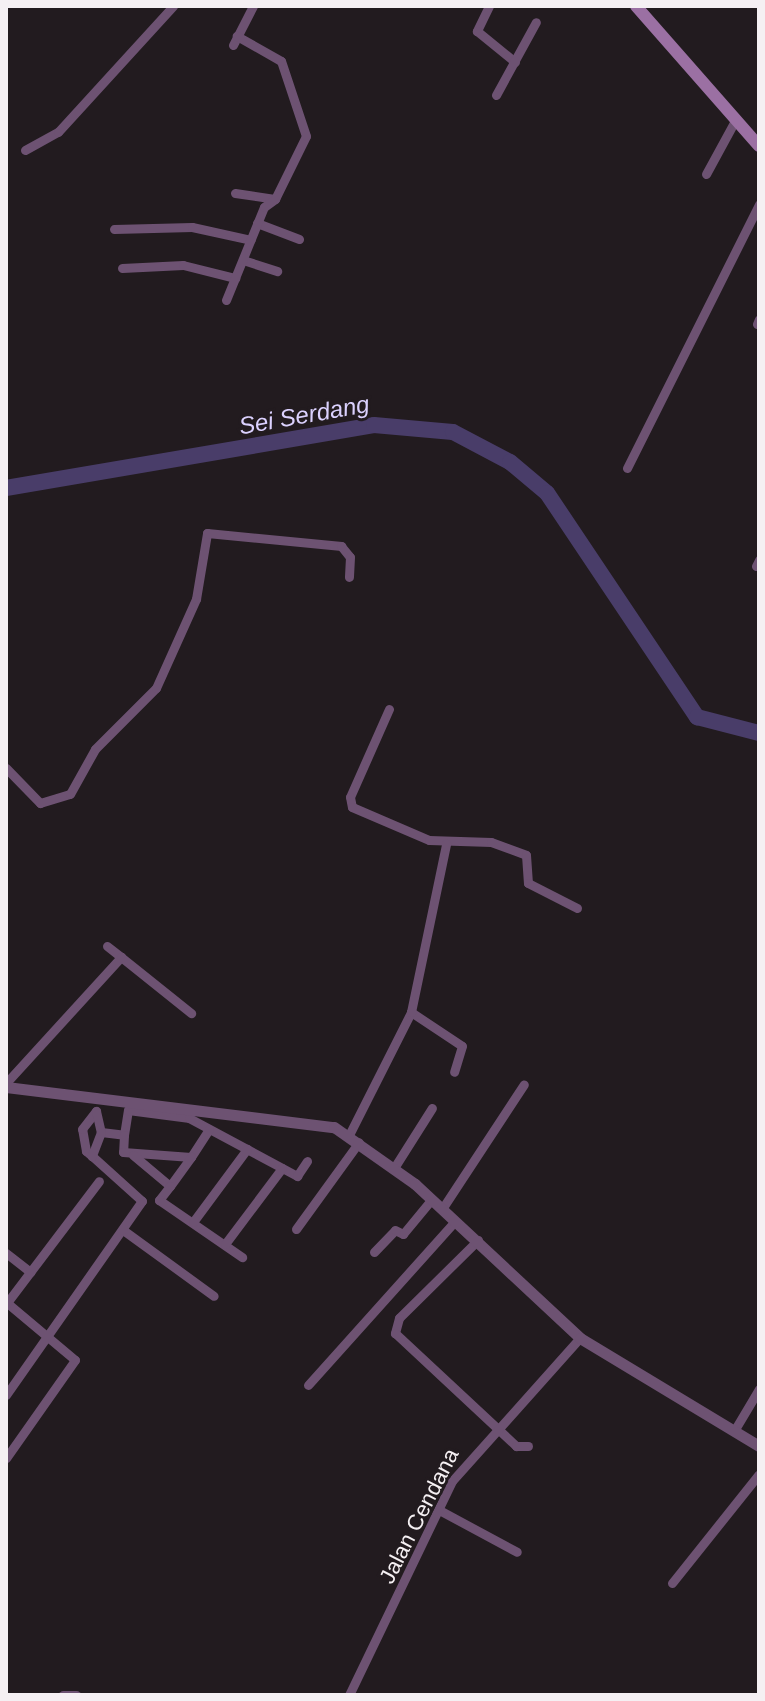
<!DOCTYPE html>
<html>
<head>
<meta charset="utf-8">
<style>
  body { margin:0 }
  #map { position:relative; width:765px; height:1701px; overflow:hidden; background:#221b1f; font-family:Arial,sans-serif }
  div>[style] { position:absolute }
  .river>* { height:16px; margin:-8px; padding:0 8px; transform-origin:8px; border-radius:8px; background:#493d69 }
  .minor>* { height:9px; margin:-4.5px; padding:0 4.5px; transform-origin:4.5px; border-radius:4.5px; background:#6d5272 }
  .tertiary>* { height:11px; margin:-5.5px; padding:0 5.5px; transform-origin:5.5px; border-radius:5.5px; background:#6d5272 }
  .secondary>* { height:12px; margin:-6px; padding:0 6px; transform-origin:6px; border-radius:6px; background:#9b70a3 }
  span { translate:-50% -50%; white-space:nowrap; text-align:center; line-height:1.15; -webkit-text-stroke:6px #221b1f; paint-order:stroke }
  .street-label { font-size:22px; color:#f5f0f3 }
  .water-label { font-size:24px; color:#dbd1fe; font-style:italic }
  .frame { position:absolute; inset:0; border:8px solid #f5f0f3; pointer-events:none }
</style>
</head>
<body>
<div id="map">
  <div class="river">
    <div style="left:6px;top:488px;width:373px;rotate:-9.7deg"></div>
    <div style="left:374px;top:425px;width:79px;rotate:5.1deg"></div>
    <div style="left:453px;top:432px;width:64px;rotate:27.8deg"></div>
    <div style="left:510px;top:462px;width:48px;rotate:40deg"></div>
    <div style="left:547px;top:493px;width:270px;rotate:56.2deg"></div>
    <div style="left:697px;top:717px;width:64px;rotate:14.5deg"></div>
  </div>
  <div class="minor">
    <div style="left:489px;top:6px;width:28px;rotate:116deg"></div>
    <div style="left:477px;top:31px;width:49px;rotate:39.2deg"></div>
    <div style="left:233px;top:45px;width:44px;rotate:-62.9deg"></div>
    <div style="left:496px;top:95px;width:83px;rotate:-61.3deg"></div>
    <div style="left:25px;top:150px;width:38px;rotate:-29deg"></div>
    <div style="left:58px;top:132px;width:171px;rotate:-47.6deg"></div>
    <div style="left:706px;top:174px;width:63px;rotate:-61.4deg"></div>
    <div style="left:235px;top:193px;width:40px;rotate:8.5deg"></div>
    <div style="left:257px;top:223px;width:45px;rotate:20.9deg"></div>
    <div style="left:114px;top:229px;width:78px;rotate:-1.5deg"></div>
    <div style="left:192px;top:227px;width:60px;rotate:12.4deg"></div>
    <div style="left:243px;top:260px;width:36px;rotate:18deg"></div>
    <div style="left:122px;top:268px;width:61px;rotate:-2.8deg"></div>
    <div style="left:183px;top:265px;width:54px;rotate:14deg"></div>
    <div style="left:226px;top:300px;width:100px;rotate:-67.8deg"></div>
    <div style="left:264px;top:207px;width:14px;rotate:-36deg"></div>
    <div style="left:275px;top:199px;width:70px;rotate:-63.8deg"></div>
    <div style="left:306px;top:136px;width:79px;rotate:-108.4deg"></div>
    <div style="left:281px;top:61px;width:51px;rotate:-150.4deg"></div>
    <div style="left:757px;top:324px;width:5px;rotate:-68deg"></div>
    <div style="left:627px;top:468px;width:295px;rotate:-63.4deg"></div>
    <div style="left:756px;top:566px;width:7px;rotate:-63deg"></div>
    <div style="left:389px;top:709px;width:96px;rotate:113.9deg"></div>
    <div style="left:350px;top:797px;width:10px;rotate:79deg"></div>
    <div style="left:352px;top:807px;width:84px;rotate:23.2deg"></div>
    <div style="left:429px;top:840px;width:62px;rotate:1.8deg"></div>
    <div style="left:491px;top:842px;width:37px;rotate:20deg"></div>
    <div style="left:526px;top:855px;width:28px;rotate:86deg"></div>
    <div style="left:528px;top:883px;width:55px;rotate:27deg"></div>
    <div style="left:6px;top:768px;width:49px;rotate:45.8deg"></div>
    <div style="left:40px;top:803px;width:31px;rotate:-17deg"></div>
    <div style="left:70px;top:794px;width:51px;rotate:-60.9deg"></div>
    <div style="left:95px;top:749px;width:86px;rotate:-45deg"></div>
    <div style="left:156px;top:688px;width:98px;rotate:-65.8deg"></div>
    <div style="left:196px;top:599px;width:67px;rotate:-80.5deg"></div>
    <div style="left:207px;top:533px;width:135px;rotate:5.5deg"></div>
    <div style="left:341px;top:546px;width:14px;rotate:51deg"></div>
    <div style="left:350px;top:557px;width:20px;rotate:93deg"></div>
    <div style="left:107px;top:946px;width:18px;rotate:38deg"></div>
    <div style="left:411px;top:1012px;width:61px;rotate:33.7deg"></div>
    <div style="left:462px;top:1046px;width:27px;rotate:107deg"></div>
    <div style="left:6px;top:1083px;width:171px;rotate:-47.6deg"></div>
    <div style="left:121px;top:957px;width:90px;rotate:38.7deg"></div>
    <div style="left:101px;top:1132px;width:23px;rotate:7deg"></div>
    <div style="left:124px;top:1135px;width:25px;rotate:-81deg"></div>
    <div style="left:128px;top:1110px;width:62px;rotate:7.5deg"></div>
    <div style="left:189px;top:1118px;width:123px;rotate:28.2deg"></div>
    <div style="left:297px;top:1176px;width:18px;rotate:-56deg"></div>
    <div style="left:124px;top:1135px;width:17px;rotate:93deg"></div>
    <div style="left:123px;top:1152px;width:68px;rotate:4.2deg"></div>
    <div style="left:191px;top:1157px;width:33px;rotate:-57deg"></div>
    <div style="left:349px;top:1135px;width:138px;rotate:-63.2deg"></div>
    <div style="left:411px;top:1012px;width:172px;rotate:-78.2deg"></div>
    <div style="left:133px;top:1155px;width:48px;rotate:40deg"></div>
    <div style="left:170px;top:1186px;width:36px;rotate:-54deg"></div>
    <div style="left:394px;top:1168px;width:71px;rotate:-57.7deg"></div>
    <div style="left:170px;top:1186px;width:18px;rotate:128deg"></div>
    <div style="left:159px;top:1200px;width:101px;rotate:34.5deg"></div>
    <div style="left:442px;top:1209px;width:149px;rotate:-56.7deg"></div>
    <div style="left:193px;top:1222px;width:91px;rotate:-53.5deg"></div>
    <div style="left:296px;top:1229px;width:107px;rotate:-54.1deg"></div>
    <div style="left:123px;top:1230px;width:112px;rotate:36deg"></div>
    <div style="left:478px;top:1240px;width:111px;rotate:135.4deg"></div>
    <div style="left:399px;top:1318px;width:16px;rotate:105deg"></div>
    <div style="left:395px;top:1333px;width:166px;rotate:43deg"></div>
    <div style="left:516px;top:1446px;width:12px"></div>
    <div style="left:225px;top:1244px;width:95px;rotate:-53.1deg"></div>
    <div style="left:374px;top:1252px;width:30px;rotate:-46deg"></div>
    <div style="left:395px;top:1230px;width:9px;rotate:27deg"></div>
    <div style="left:403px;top:1234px;width:44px;rotate:-50.5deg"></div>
    <div style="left:6px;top:1253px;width:31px;rotate:38deg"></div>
    <div style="left:6px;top:1302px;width:90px;rotate:40deg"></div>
    <div style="left:75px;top:1360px;width:120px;rotate:125.1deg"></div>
    <div style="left:6px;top:1304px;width:154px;rotate:-52.9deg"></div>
    <div style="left:308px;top:1385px;width:219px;rotate:-48.1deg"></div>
    <div style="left:6px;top:1395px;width:237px;rotate:-55deg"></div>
    <div style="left:142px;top:1201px;width:67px;rotate:-138deg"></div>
    <div style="left:92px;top:1156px;width:8px;rotate:-140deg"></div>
    <div style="left:86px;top:1151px;width:22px;rotate:-100deg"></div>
    <div style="left:82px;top:1129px;width:23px;rotate:-52deg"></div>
    <div style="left:96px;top:1111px;width:22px;rotate:77deg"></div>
    <div style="left:101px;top:1132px;width:26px;rotate:111deg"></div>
    <div style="left:734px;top:1431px;width:49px;rotate:-59.2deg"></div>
    <div style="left:441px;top:1511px;width:86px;rotate:28.3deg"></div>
    <div style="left:672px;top:1583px;width:139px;rotate:-51.4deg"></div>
    <div style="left:63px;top:1695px;width:13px"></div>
    <div style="left:349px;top:1695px;width:237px;rotate:-64.3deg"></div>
    <div style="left:452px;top:1481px;width:192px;rotate:-48.2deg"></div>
  </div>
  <div class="tertiary">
    <div style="left:6px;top:1087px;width:330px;rotate:7deg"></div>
    <div style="left:334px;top:1127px;width:99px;rotate:35.1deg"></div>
    <div style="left:415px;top:1184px;width:226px;rotate:43deg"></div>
    <div style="left:580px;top:1338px;width:209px;rotate:31.1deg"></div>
  </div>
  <div class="secondary">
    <div style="left:636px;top:6px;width:186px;rotate:48.7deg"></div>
  </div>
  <div class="street-label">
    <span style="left:419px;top:1516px;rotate:-63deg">Jalan Cendana</span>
  </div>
  <div class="water-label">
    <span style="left:304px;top:415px;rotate:-10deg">Sei Serdang</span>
  </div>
  <div class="frame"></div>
</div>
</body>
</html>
